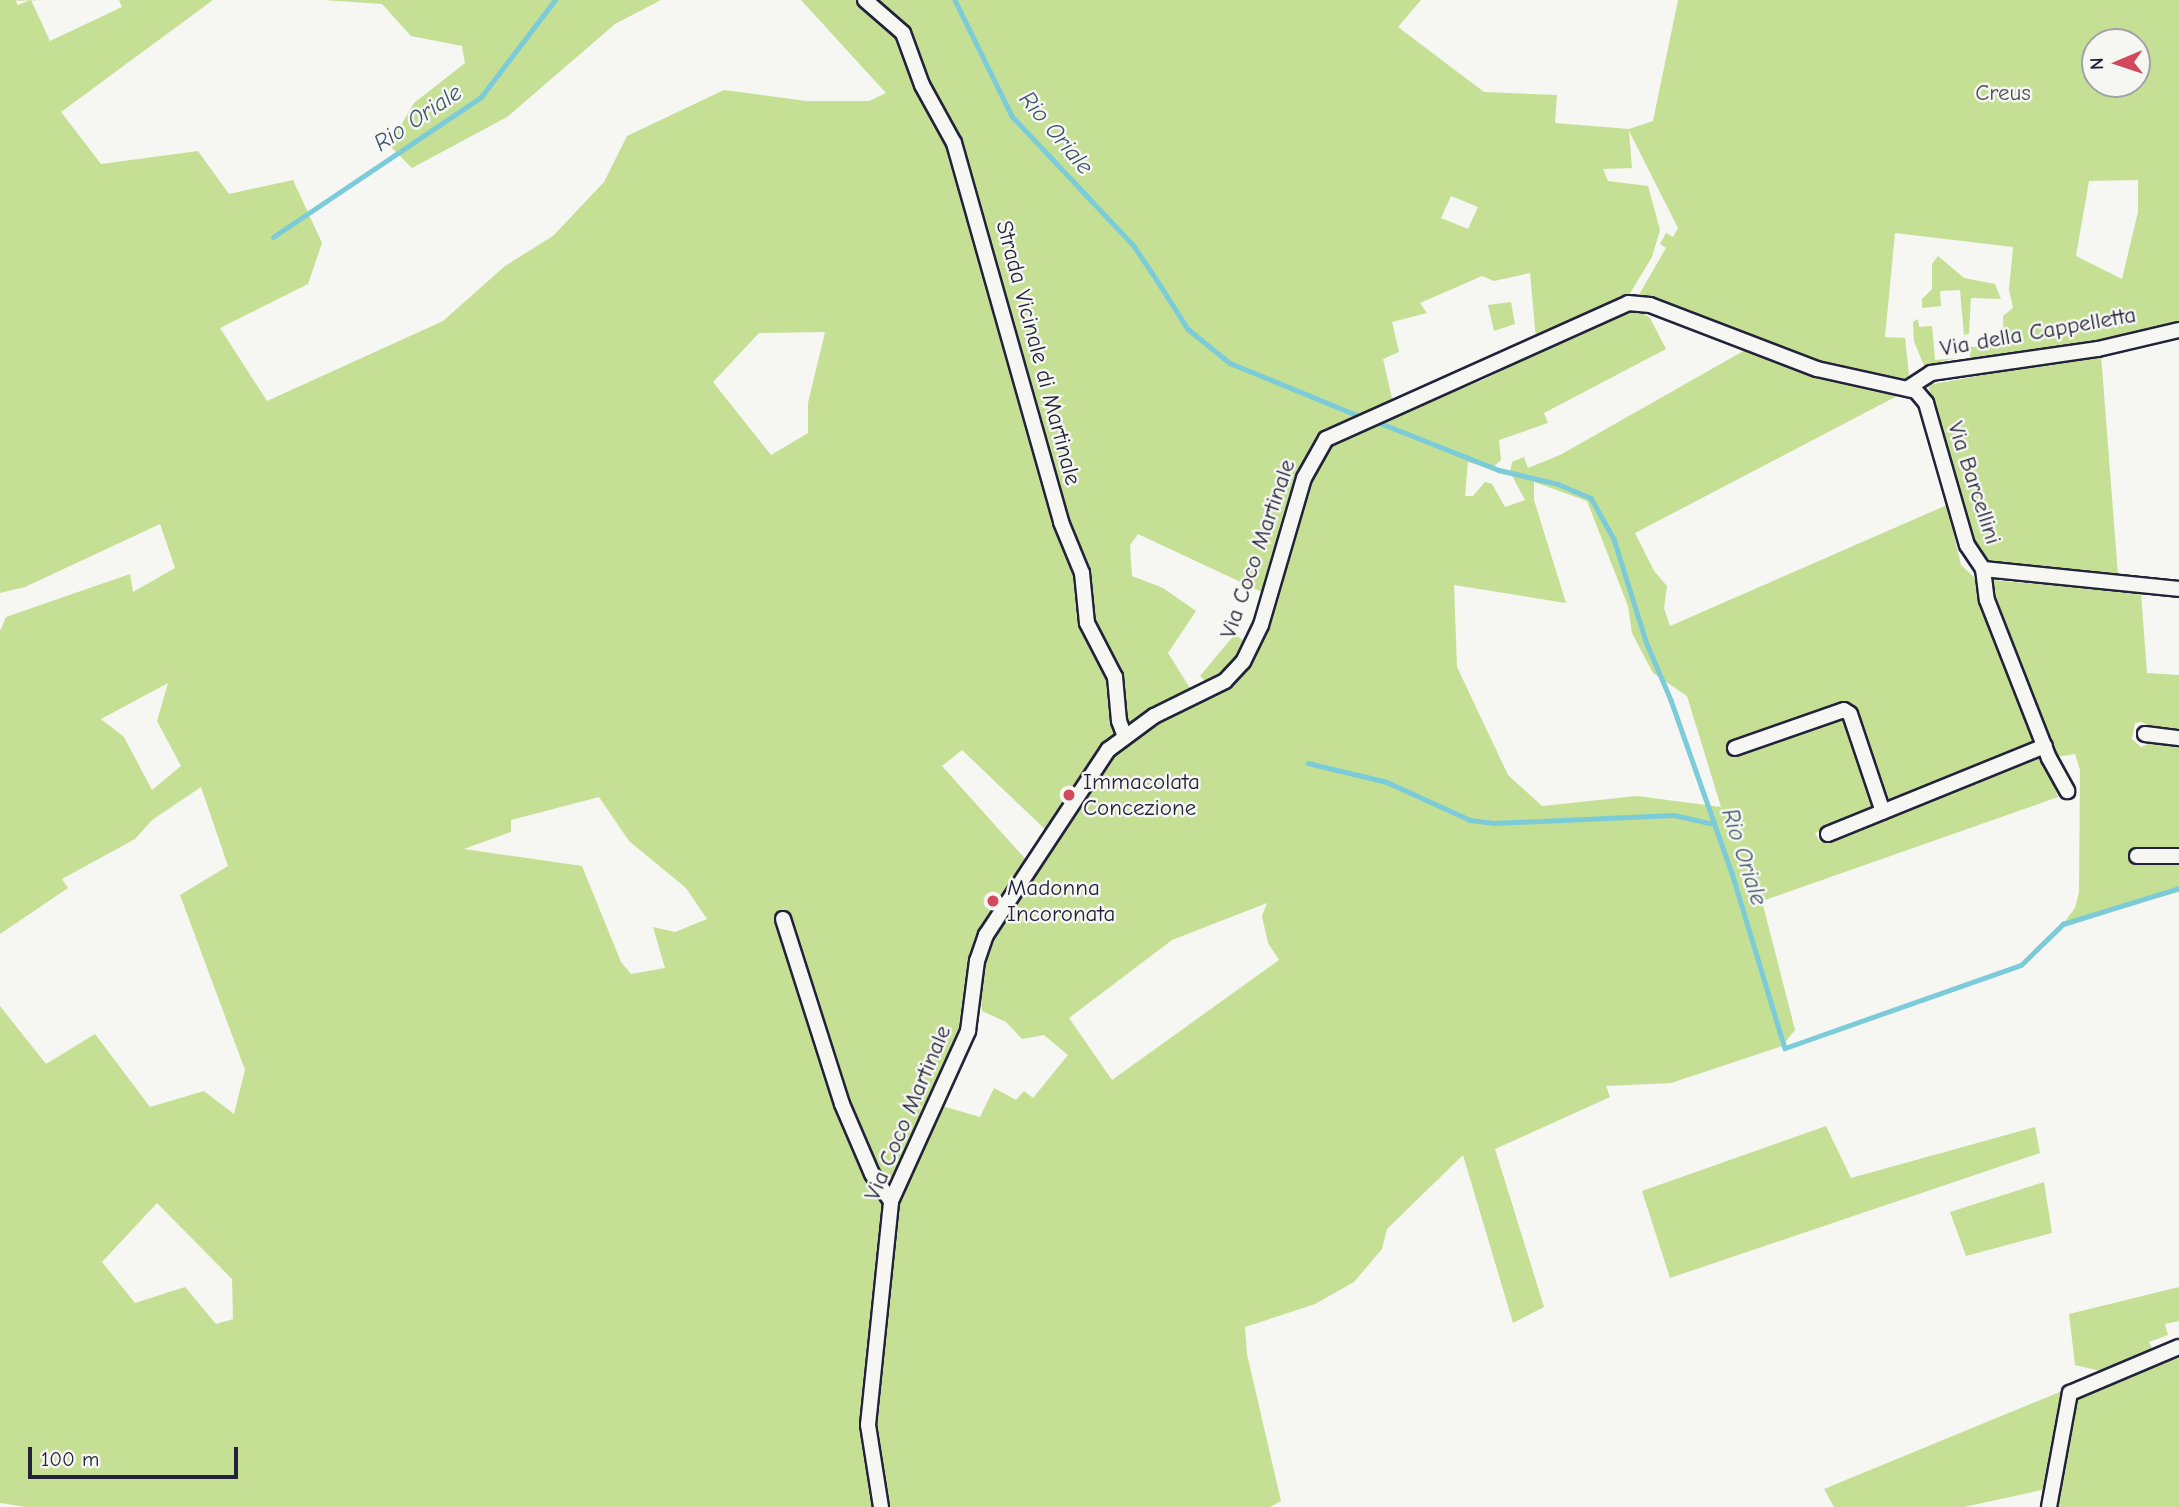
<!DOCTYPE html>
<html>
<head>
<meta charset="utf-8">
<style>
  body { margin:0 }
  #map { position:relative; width:2179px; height:1507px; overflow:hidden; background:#f6f6f2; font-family:"Comic Neue",sans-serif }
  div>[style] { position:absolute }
  .green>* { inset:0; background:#c5df95 }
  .stream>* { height:4.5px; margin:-2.25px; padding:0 2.25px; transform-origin:2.25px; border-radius:2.25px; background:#7ccbd9 }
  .roads { filter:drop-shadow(2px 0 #22223b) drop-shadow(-2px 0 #22223b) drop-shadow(0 2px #22223b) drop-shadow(0 -2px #22223b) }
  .minor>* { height:14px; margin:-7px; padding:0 7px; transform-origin:7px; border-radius:7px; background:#f6f6f2 }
  .dots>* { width:19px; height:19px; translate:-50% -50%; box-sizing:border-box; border:4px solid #f6f6f2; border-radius:50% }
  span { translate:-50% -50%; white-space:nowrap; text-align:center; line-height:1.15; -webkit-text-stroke:5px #f6f6f2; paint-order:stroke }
  .park-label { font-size:23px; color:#4b5152 }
  .street-label { font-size:23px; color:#22223b }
  .poi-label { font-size:23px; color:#22223b }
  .left { translate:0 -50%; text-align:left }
  .water-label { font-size:24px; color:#3d556a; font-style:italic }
  .north { position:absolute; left:2081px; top:28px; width:70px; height:70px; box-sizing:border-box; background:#f6f6f2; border:2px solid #a1a1a9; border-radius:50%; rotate:268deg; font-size:19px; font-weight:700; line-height:28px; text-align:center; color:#22223b }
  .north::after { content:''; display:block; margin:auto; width:24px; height:32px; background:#d1495b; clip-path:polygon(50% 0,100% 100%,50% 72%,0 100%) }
  .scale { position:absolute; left:28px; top:1447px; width:210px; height:32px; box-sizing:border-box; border:4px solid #22223b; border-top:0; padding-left:9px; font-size:21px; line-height:24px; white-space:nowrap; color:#22223b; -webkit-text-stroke:5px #f6f6f2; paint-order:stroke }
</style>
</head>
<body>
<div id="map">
  <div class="green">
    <div style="clip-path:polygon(evenodd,0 0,15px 0,18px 5px,31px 0,50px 41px,122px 7px,119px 0,213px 0,61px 112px,101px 164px,198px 151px,229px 194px,293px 180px,322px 243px,308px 284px,220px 328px,267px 401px,443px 321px,505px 266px,553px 236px,604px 182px,627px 136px,724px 90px,806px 101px,869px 101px,886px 93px,801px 0,1421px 0,1398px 27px,1484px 92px,1557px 95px,1555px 123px,1629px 129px,1653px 121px,1678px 0,2179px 0,2179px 331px,2142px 340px,2123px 353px,2101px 355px,2118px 575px,1993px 562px,1980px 555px,1973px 540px,1928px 385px,2101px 354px,1970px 362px,1970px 347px,2004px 345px,2003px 316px,2013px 308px,2009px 289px,2013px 247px,1895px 233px,1885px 337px,1905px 338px,1909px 375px,1901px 383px,1820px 367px,1637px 298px,1666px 248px,1660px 244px,1666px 233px,1673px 237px,1678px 228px,1629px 131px,1632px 168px,1603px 169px,1608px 181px,1648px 186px,1660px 230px,1652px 257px,1629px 295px,1536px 339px,1530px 273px,1494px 281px,1482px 276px,1420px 303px,1427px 313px,1392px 322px,1399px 352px,1383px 359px,1393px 403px,1379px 413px,1350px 420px,1324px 435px,1304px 459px,1264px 593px,1138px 534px,1130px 545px,1132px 576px,1163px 588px,1196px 611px,1168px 653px,1190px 688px,1107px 742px,1050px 834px,962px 750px,942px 766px,1029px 863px,1010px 884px,980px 934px,968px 1011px,885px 1204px,869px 1350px,876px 1507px,26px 1507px,0 1503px,0 1006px,46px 1064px,95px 1034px,150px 1107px,204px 1091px,234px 1114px,245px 1070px,180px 895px,228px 866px,201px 787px,152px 820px,135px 839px,62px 879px,68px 888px,0 934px,0 631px,6px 617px,130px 574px,133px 592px,175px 568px,160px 524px,25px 587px,0 593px,0 0,2095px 42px,2137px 42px,2137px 84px,2095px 84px,2095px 42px,0 0,2138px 180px,2138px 212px,2122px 279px,2076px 256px,2089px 181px,2138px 180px,0 0,1451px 196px,1478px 207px,1468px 229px,1441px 218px,1451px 196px,0 0,825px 332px,808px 403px,808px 433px,771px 455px,713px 382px,759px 333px,825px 332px,0 0,168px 683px,157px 721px,181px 766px,152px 790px,124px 737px,101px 719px,168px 683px,0 0,599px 797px,629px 841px,686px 888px,707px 919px,675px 932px,653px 927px,665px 968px,631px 974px,621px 962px,582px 866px,464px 849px,511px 832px,511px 820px,599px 797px,0 0,157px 1203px,232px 1279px,233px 1319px,216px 1324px,185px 1287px,135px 1303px,102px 1262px,157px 1203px)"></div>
    <div style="clip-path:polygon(324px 0,661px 0,615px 24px,507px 117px,412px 168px,389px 145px,414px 103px,465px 63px,462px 46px,411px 36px,382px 4px)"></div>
    <div style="clip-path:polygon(1938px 256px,1964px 278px,1995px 284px,2001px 299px,1971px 298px,1969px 334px,1964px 335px,1960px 290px,1940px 291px,1941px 306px,1922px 308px,1922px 299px,1932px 289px,1932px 264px)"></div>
    <div style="clip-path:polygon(1511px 302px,1515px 324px,1494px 331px,1488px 305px)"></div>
    <div style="clip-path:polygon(evenodd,1640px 311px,1650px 318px,1666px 349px,1544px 413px,1548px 423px,1499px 440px,1501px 460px,1491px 469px,1468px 462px,1465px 496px,1473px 496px,1485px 482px,1492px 484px,1505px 507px,1525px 500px,1510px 472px,1512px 462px,1524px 457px,1528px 468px,1560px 455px,1747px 349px,1791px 368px,1899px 395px,1635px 533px,1654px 571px,1667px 586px,1664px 608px,1670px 626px,1947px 505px,1961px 565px,1977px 580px,2039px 742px,1815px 833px,1820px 842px,2042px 751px,2058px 797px,1762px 901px,1795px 1030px,1782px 1046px,1671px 1083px,1606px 1086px,1610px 1097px,1495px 1149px,1544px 1307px,1513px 1323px,1463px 1155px,1387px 1229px,1382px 1249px,1354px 1282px,1315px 1304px,1245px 1327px,1247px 1354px,1281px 1501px,1270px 1507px,887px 1507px,873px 1426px,898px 1203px,942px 1106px,980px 1117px,994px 1088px,1016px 1100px,1024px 1091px,1033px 1098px,1068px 1055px,1044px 1035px,1022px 1039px,1006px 1022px,982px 1011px,980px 987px,990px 940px,1111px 751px,1245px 666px,1309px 476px,1326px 448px,1338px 437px,1483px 380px,1609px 317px,1640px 311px,1534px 482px,1587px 501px,1628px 606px,1632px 633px,1653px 673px,1687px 696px,1721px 807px,1637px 796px,1542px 806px,1508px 775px,1457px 667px,1454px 585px,1566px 603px,1534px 500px,1534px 482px,1640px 311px,1267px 903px,1262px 916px,1268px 943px,1279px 960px,1112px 1080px,1069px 1018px,1172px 940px,1267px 903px)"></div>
    <div style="clip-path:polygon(1918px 319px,1919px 327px,1932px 326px,1935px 360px,1956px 358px,1924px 366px,1914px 341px,1913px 322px)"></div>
    <div style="clip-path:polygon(1991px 580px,2141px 593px,2147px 673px,2179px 675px,2179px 732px,2155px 730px,2142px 722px,2135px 723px,2132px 739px,2141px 747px,2153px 742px,2179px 745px,2179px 849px,2135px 849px,2134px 865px,2179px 864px,2179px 892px,2063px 924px,2075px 908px,2079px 892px,2080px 770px,2075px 754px,2049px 758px)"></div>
    <div style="clip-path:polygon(1235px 634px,1246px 643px,1236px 659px,1206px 682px,1200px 676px)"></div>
    <div style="clip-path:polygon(1826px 1126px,1851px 1178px,2035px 1127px,2040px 1153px,1670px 1278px,1642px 1191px)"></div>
    <div style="clip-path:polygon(2044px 1182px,2052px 1233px,1966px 1256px,1950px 1212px)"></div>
    <div style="clip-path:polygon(2179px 1287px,2179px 1321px,2165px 1324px,2168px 1335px,2149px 1342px,2155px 1354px,2105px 1372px,2075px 1365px,2069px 1314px)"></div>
    <div style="clip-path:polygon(2179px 1351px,2179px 1507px,2051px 1507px,2066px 1412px,2077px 1398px)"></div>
    <div style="clip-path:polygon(2067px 1389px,2046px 1489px,1964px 1507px,1834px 1507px,1824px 1489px)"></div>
  </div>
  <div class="stream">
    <div style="left:955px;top:0;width:129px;rotate:63.8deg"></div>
    <div style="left:1012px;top:116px;width:178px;rotate:46.8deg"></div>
    <div style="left:1134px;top:246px;width:34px;rotate:56deg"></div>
    <div style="left:273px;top:237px;width:251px;rotate:-33.9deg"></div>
    <div style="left:481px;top:97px;width:122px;rotate:-52.7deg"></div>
    <div style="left:1155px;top:277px;width:62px;rotate:57.6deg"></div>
    <div style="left:1188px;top:329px;width:54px;rotate:39deg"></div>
    <div style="left:1230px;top:363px;width:145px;rotate:22.3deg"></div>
    <div style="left:1375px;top:421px;width:133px;rotate:21.6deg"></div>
    <div style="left:1499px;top:470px;width:61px;rotate:13.3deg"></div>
    <div style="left:1558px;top:484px;width:36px;rotate:23deg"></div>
    <div style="left:1591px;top:498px;width:47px;rotate:60.7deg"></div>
    <div style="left:1614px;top:539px;width:110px;rotate:72.6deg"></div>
    <div style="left:1647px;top:644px;width:61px;rotate:66.8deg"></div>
    <div style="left:1671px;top:700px;width:183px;rotate:70.6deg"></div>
    <div style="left:1732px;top:873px;width:183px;rotate:73.2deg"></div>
    <div style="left:1785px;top:1048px;width:250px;rotate:-19.4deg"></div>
    <div style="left:2021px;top:965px;width:59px;rotate:-44.3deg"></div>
    <div style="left:2063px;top:924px;width:121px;rotate:-17.2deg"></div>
    <div style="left:1308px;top:763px;width:81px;rotate:13.5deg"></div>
    <div style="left:1387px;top:782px;width:91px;rotate:24.6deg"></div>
    <div style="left:1470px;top:820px;width:23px;rotate:7deg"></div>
    <div style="left:1493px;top:823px;width:181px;rotate:-2.5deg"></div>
    <div style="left:1674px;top:815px;width:41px;rotate:12.7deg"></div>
  </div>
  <div class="roads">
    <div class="minor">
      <div style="left:865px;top:0;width:50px;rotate:41deg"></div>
      <div style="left:903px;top:33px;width:55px;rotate:69.9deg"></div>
      <div style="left:922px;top:85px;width:66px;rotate:61.1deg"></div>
      <div style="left:954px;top:143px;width:394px;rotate:74.2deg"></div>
      <div style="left:1061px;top:522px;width:55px;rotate:67.6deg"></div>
      <div style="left:1082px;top:573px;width:50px;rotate:84.3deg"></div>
      <div style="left:1087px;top:623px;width:61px;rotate:62.6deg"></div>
      <div style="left:1115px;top:677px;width:44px;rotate:84.8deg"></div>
      <div style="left:1119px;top:721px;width:17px;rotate:69deg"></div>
      <div style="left:1908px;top:388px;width:27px;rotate:-33deg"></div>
      <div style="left:1931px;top:373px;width:169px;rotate:-8.2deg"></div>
      <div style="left:2098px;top:349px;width:83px;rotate:-13.2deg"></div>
      <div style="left:1983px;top:569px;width:31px;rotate:83deg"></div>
      <div style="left:1987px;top:600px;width:170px;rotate:68.6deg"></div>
      <div style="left:2049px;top:758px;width:38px;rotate:61deg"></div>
      <div style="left:2145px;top:734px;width:34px;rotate:7deg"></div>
      <div style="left:1735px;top:748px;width:115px;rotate:-19.2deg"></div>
      <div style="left:1844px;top:710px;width:7px;rotate:34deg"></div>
      <div style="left:1850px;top:714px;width:103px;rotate:71.4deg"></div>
      <div style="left:1828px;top:834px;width:234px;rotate:-22.1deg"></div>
      <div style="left:2137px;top:856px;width:42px"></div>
      <div style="left:783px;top:919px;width:194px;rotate:72.3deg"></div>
      <div style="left:842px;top:1104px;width:76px;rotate:66.8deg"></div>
      <div style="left:872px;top:1174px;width:33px;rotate:55deg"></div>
      <div style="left:881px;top:1507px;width:83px;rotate:-99deg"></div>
      <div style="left:868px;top:1425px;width:225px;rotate:-84.1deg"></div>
      <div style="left:891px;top:1201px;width:187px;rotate:-65.6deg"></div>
      <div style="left:968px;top:1031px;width:71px;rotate:-82.7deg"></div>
      <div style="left:977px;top:961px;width:28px;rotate:-71deg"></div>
      <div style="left:986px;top:935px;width:222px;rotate:-56.6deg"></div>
      <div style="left:1108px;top:750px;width:57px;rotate:-36.5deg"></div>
      <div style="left:1154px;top:716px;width:79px;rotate:-26.2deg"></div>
      <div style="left:1225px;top:681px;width:26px;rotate:-47deg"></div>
      <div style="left:1243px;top:662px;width:41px;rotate:-64.1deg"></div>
      <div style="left:1261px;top:625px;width:153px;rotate:-73.7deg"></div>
      <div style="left:1304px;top:478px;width:45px;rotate:-60.6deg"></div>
      <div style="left:1326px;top:439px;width:331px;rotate:-24.2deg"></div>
      <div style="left:1628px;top:303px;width:22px;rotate:5deg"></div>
      <div style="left:1650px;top:305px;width:179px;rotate:21deg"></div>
      <div style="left:1817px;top:369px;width:101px;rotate:12.5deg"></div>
      <div style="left:1916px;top:391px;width:16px;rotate:50deg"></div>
      <div style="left:1926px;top:403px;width:148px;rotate:73.9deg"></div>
      <div style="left:1967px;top:545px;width:29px;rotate:56deg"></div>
      <div style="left:1983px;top:569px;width:197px;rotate:5.8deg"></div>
      <div style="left:2049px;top:1507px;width:116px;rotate:-79.6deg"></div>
      <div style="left:2070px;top:1393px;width:118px;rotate:-22.9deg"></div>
    </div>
  </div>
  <div class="dots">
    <div style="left:1069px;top:795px;background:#d1495b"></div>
    <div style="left:993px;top:901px;background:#d1495b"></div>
  </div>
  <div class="park-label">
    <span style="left:2003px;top:93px">Creus</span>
  </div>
  <div class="street-label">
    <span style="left:2038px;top:332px;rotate:-10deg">Via della Cappelletta</span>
    <span style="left:1038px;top:353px;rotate:75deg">Strada Vicinale di Martinale</span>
    <span style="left:1974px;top:483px;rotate:72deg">Via Barcellini</span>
    <span style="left:1258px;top:549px;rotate:-71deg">Via Coco Martinale</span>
    <span style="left:908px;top:1113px;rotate:-67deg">Via Coco Martinale</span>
  </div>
  <div class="poi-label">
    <span class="left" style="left:1083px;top:795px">Immacolata<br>Concezione</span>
    <span class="left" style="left:1007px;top:901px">Madonna<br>Incoronata</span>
  </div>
  <div class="water-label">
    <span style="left:418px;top:118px;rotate:-34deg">Rio Oriale</span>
    <span style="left:1056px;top:133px;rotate:50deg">Rio Oriale</span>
    <span style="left:1744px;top:857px;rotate:72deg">Rio Oriale</span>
  </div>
  <div class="north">N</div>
  <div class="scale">100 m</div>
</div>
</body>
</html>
